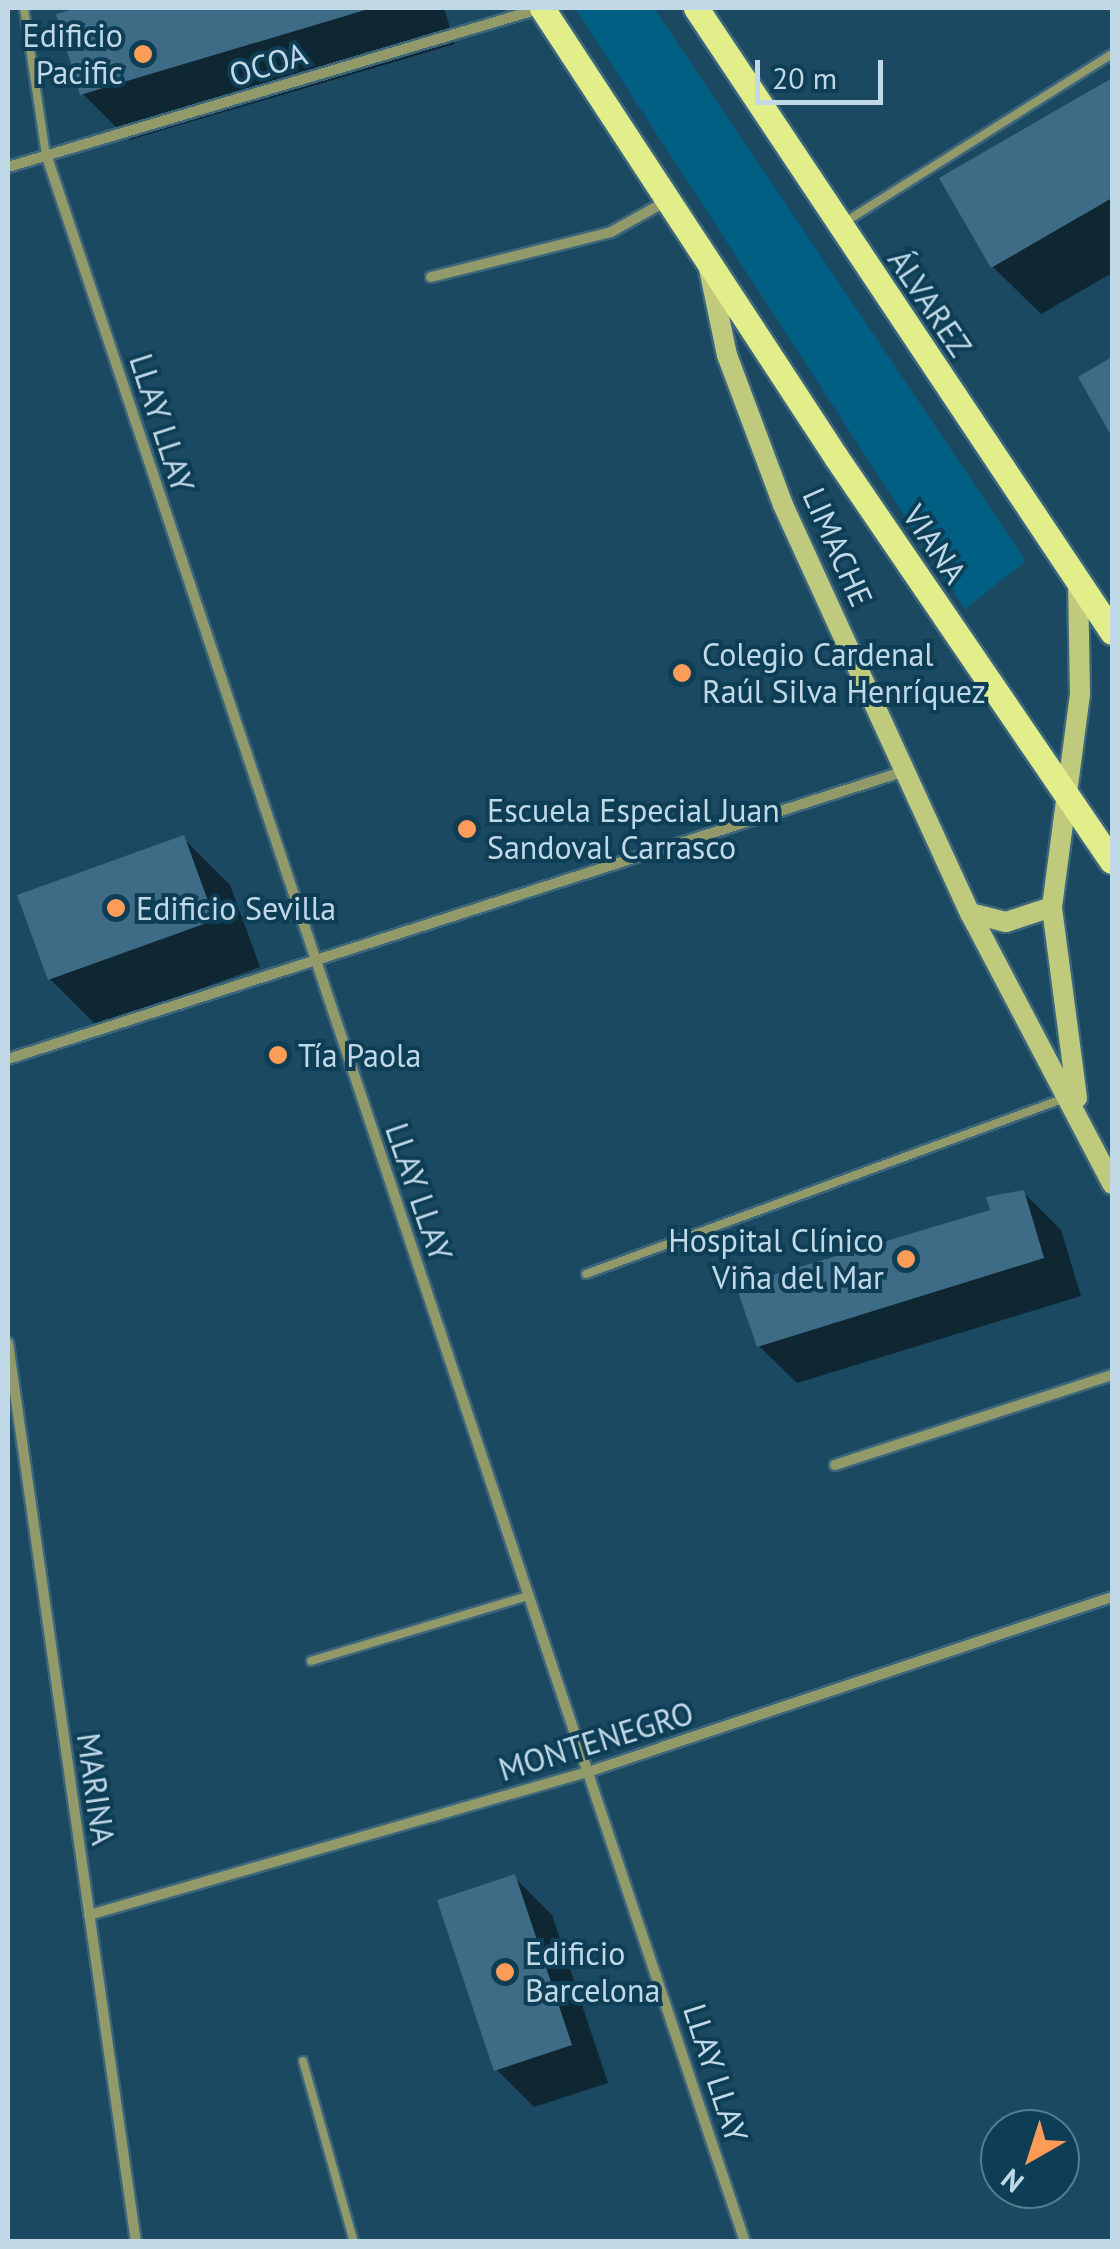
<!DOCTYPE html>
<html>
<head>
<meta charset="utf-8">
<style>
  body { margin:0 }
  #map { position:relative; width:1120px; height:2249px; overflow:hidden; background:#1b4961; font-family:"PT Sans",sans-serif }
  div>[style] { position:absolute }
  .green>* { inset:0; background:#025f84 }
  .shadow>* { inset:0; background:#0007 }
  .building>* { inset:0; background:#3e6b85 }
  .roads { filter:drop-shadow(2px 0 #3c667c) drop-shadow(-2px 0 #3c667c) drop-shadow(0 2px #3c667c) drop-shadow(0 -2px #3c667c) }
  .service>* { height:8px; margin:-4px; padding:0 4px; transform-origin:4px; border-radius:4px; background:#939a6a }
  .minor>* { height:10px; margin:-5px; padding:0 5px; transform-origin:5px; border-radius:5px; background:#939a6a }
  .secondary>* { height:20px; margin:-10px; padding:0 10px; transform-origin:10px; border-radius:10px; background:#c0ca7d }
  .primary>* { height:25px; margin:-12.5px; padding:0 12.5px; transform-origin:12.5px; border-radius:12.5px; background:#e2ee8a }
  .dots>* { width:28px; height:28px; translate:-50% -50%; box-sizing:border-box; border:5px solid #0e3e56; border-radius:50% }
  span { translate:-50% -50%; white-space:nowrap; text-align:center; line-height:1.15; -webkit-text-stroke:8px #0e3e56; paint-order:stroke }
  .poi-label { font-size:32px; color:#c1d9e7 }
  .right { translate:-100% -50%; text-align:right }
  .left { translate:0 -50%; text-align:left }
  .street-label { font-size:32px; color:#c1d9e7 }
  .frame { position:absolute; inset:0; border:10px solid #c1d9e7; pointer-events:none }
  .north { position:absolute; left:980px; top:2109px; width:100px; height:100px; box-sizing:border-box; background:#0e3e56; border:2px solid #567c90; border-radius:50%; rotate:219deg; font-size:28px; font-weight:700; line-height:40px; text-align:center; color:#c1d9e7 }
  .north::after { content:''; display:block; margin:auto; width:35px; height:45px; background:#fd9c56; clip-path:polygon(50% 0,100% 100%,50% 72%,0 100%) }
  .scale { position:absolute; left:755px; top:60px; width:128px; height:45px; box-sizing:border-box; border:5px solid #c1d9e7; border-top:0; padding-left:12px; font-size:30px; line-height:35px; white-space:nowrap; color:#c1d9e7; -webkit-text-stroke:8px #0e3e56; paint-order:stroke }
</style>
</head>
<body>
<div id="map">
  <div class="green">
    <div style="clip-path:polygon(575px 8px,654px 8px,1026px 561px,965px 609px)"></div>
  </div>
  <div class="shadow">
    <div style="clip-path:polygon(87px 8px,444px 8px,455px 44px,129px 140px,82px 93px,59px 16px)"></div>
    <div style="clip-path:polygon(1112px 81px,1112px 273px,1041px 314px,993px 267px,943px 179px)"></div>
    <div style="clip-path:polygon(183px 838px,230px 885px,260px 967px,97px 1026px,50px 979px)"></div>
    <div style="clip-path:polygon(1023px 1192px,1061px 1230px,1081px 1296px,797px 1383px,759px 1346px)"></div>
    <div style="clip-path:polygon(514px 1877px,552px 1915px,608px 2083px,534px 2107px,496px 2069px)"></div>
  </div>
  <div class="building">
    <div style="clip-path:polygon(78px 8px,372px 8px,80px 95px,56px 14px)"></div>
    <div style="clip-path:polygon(1112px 78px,1112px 198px,991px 268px,939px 178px)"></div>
    <div style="clip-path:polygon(1112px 357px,1112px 437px,1078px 377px)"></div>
    <div style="clip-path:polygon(184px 835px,215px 920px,48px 980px,17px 895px)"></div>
    <div style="clip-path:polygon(1024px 1190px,1044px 1258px,757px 1347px,736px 1286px,990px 1210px,986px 1197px)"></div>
    <div style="clip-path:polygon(515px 1874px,572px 2045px,494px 2071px,437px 1900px)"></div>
  </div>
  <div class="roads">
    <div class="service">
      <div style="left:24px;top:8px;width:150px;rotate:81.5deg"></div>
      <div style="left:845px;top:222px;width:315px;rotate:-32.2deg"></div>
      <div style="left:586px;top:1274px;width:510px;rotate:-20.17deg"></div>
      <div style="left:311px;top:1661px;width:227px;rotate:-16.7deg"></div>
      <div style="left:303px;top:2061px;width:188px;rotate:74.3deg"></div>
    </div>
    <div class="minor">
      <div style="left:47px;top:157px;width:2199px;rotate:71.49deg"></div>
      <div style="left:8px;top:167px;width:557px;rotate:-16.58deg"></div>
      <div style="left:431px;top:277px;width:186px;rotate:-14deg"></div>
      <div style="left:611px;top:232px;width:64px;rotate:-29deg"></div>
      <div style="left:8px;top:1059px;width:939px;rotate:-17.8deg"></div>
      <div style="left:8px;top:1343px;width:908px;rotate:81.9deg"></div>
      <div style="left:835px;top:1465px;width:291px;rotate:-18deg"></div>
      <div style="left:89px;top:1915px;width:522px;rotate:-16.01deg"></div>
      <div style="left:591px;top:1771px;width:549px;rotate:-18.47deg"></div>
    </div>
    <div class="secondary">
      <div style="left:709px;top:269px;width:88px;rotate:78.2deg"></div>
      <div style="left:727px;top:355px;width:160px;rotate:69.5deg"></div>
      <div style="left:783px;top:505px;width:449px;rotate:65.4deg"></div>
      <div style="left:970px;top:913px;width:306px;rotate:62.3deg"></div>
      <div style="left:970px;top:913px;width:37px;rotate:14deg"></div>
      <div style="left:1006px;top:922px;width:48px;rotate:-18.1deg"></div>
      <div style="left:1077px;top:1098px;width:193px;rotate:-97.5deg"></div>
      <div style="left:1052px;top:907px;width:215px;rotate:-82.5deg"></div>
      <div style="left:1080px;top:694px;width:113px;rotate:-91deg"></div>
    </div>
    <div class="primary">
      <div style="left:542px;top:8px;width:537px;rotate:56.78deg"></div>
      <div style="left:836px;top:457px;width:489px;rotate:55.7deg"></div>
      <div style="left:696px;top:8px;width:750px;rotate:56.31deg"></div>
    </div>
  </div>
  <div class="dots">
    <div style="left:143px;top:54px;background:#fd9c56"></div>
    <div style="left:682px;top:673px;background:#fd9c56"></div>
    <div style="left:467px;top:829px;background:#fd9c56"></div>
    <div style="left:116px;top:908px;background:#fd9c56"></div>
    <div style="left:278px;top:1055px;background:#fd9c56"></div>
    <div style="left:906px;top:1259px;background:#fd9c56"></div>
    <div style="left:505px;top:1972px;background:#fd9c56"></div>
  </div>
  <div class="poi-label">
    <span class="right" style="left:123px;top:54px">Edificio<br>Pacific</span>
    <span class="left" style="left:702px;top:673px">Colegio Cardenal<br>Raúl Silva Henríquez</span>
    <span class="left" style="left:487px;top:829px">Escuela Especial Juan<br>Sandoval Carrasco</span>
    <span class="left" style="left:136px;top:908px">Edificio Sevilla</span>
    <span class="left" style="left:298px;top:1055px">Tía Paola</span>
    <span class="right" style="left:884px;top:1259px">Hospital Clínico<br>Viña del Mar</span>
    <span class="left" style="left:525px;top:1972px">Edificio<br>Barcelona</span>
  </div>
  <div class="street-label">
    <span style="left:268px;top:64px;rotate:-17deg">OCOA</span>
    <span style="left:930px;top:303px;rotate:56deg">ÁLVAREZ</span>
    <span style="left:162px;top:423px;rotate:72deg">LLAY LLAY</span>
    <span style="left:935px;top:544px;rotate:56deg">VIANA</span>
    <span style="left:838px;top:547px;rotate:66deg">LIMACHE</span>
    <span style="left:419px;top:1192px;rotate:71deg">LLAY LLAY</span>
    <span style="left:596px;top:1741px;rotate:-17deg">MONTENEGRO</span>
    <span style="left:96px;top:1789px;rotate:82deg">MARINA</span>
    <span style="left:716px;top:2073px;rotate:72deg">LLAY LLAY</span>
  </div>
  <div class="frame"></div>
  <div class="north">N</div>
  <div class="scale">20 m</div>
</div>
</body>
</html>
